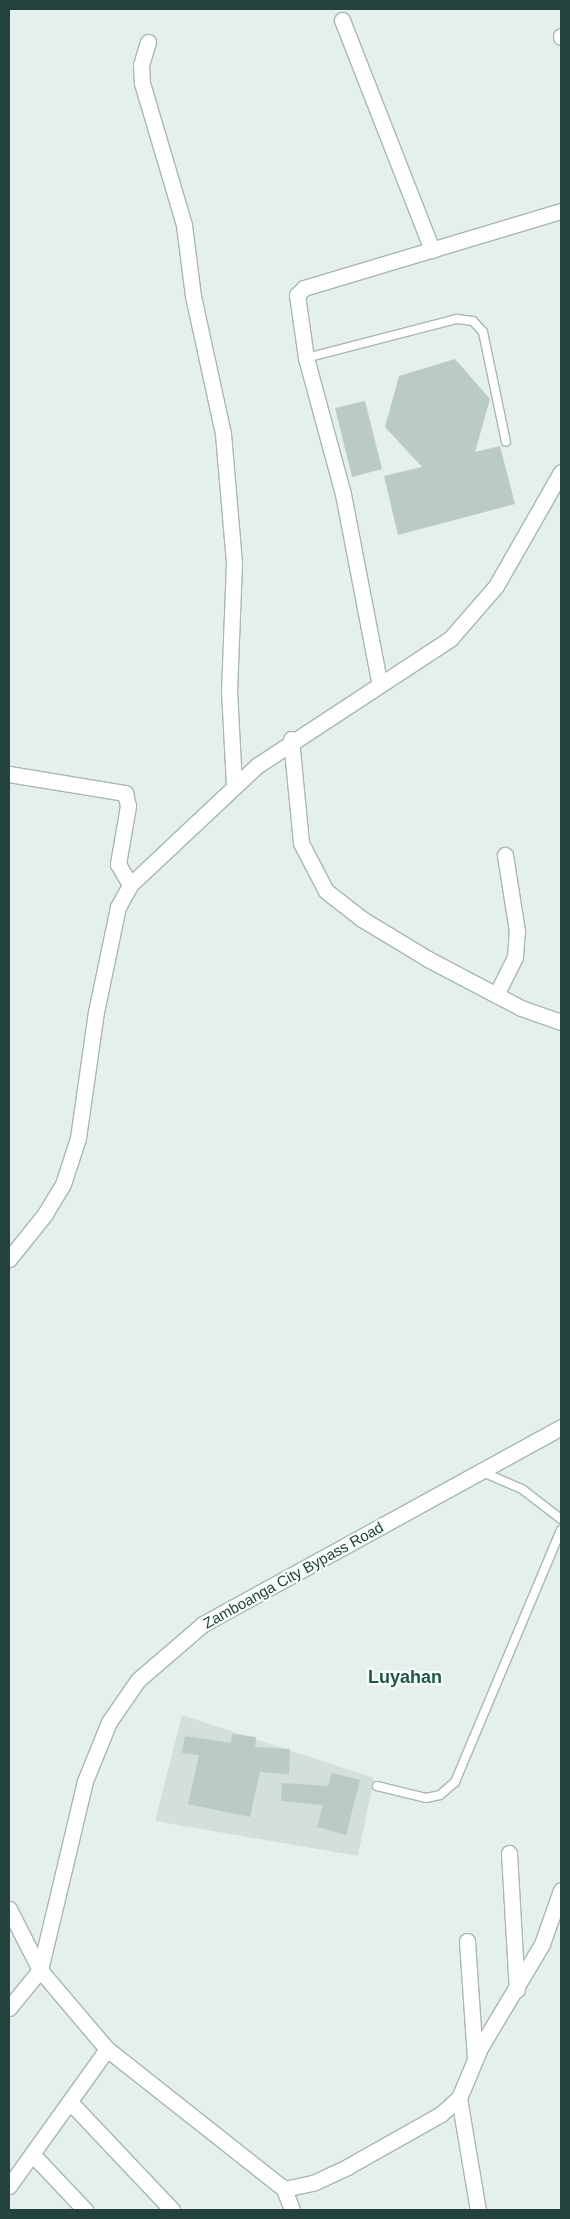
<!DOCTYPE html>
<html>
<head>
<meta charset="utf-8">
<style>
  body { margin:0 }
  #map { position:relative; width:570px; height:2219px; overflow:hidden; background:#e5efeb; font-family:Helvetica,sans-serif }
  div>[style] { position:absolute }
  .built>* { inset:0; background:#d3dfda }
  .building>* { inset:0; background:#bacac4 }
  .roads { filter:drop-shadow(1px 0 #a7b8b3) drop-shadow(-1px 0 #a7b8b3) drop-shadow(0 1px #a7b8b3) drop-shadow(0 -1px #a7b8b3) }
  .lane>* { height:8px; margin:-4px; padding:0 4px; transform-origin:4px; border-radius:4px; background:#fff }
  .street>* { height:15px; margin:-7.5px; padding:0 7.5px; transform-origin:7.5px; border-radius:7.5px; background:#fff }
  .secondary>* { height:15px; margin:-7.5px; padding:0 7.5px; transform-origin:7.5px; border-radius:7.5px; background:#fff }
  span { translate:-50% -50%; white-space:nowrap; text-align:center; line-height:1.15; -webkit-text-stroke:4.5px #f7fbf9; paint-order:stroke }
  .street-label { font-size:15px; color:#23423b }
  .quarter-label { font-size:18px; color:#1e564a; font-weight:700 }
  .frame { position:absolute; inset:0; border:10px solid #23423b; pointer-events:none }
</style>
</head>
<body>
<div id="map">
  <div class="built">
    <div style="clip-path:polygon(182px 1715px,374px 1778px,358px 1856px,155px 1821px)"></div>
  </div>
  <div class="building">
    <div style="clip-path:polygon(455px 359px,490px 399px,475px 452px,500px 446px,515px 504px,398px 535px,384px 476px,422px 467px,385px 427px,399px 376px)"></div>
    <div style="clip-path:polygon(365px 401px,382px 469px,352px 477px,335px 408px)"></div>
    <div style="clip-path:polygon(232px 1734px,256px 1737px,255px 1747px,290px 1749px,289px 1774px,260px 1772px,250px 1817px,188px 1804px,199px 1755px,182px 1753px,185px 1736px,231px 1743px)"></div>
    <div style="clip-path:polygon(332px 1773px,360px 1780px,346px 1835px,317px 1827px,323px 1805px,281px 1801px,282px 1783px,328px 1786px)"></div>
  </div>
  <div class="roads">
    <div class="lane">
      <div style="left:306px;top:358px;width:156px;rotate:-14.5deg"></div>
      <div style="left:457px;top:319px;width:16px;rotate:7deg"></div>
      <div style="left:473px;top:321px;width:15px;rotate:48deg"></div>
      <div style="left:483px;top:332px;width:112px;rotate:78.2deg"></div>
      <div style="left:480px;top:1471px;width:46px;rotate:23.2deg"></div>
      <div style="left:522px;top:1489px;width:49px;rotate:37.6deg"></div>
      <div style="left:377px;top:1786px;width:50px;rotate:13.8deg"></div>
      <div style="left:426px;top:1798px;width:14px;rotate:-12deg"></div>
      <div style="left:440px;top:1795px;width:20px;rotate:-41deg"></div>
      <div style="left:455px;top:1782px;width:273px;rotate:-67.2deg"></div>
    </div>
    <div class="street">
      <div style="left:342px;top:20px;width:247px;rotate:68.6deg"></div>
      <div style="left:561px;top:36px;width:1px;rotate:90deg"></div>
      <div style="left:148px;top:42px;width:24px;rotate:107deg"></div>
      <div style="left:141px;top:65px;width:18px;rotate:87deg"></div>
      <div style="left:142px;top:83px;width:148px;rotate:73.5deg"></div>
      <div style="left:184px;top:225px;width:72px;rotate:82.8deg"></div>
      <div style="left:193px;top:296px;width:141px;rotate:77.7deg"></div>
      <div style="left:223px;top:434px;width:128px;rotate:85.1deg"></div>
      <div style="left:234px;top:562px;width:128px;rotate:92.2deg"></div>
      <div style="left:229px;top:690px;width:94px;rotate:87deg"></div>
      <div style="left:379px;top:681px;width:190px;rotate:-100.9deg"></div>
      <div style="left:343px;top:494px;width:141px;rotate:-105.2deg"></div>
      <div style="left:306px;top:358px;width:64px;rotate:-98.1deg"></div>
      <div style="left:297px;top:295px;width:10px;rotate:-45deg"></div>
      <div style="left:304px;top:288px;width:268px;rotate:-16.7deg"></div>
      <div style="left:291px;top:739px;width:104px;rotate:84.5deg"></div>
      <div style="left:301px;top:843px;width:54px;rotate:62.5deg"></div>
      <div style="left:326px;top:891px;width:46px;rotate:37.9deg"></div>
      <div style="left:362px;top:919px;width:77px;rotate:31.2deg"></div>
      <div style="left:428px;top:959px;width:105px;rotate:27.8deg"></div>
      <div style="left:521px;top:1008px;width:42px;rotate:19.3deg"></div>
      <div style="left:9px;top:774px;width:118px;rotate:9.3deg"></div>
      <div style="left:125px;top:793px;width:13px;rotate:77deg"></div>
      <div style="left:128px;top:806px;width:59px;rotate:99.8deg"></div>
      <div style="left:118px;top:864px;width:24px;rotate:60deg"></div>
      <div style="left:496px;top:995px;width:42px;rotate:-63.4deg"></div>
      <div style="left:515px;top:957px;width:26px;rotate:-86deg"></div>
      <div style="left:517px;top:931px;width:77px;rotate:-99deg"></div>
      <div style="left:509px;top:1853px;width:137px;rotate:86.7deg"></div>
      <div style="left:467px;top:1941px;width:118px;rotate:86.1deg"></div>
      <div style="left:459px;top:2098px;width:114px;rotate:80.4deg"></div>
      <div style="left:70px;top:2102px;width:149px;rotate:46.6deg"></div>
      <div style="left:33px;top:2155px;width:76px;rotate:46.6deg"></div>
      <div style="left:9px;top:2186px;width:168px;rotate:-54.4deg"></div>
      <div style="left:284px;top:2189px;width:30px;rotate:-12deg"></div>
      <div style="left:313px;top:2183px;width:38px;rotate:-25deg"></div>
      <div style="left:347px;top:2167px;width:108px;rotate:-29.4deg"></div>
      <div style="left:441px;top:2114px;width:24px;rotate:-42deg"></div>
      <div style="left:459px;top:2098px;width:54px;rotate:-67.2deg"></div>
      <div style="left:480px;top:2048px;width:121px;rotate:-59.2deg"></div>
      <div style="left:542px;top:1944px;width:57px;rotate:-70.6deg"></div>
    </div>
    <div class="secondary">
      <div style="left:9px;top:1259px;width:58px;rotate:-51.3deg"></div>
      <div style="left:45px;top:1214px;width:35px;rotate:-59deg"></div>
      <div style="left:63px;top:1184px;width:48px;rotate:-71.9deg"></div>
      <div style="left:78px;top:1138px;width:127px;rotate:-81.9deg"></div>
      <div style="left:96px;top:1012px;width:107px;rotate:-78.2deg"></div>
      <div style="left:118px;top:907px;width:25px;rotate:-61deg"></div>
      <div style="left:130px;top:885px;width:175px;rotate:-43.2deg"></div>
      <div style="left:258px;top:765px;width:230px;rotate:-33.3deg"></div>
      <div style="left:450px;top:639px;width:70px;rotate:-49deg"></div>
      <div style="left:496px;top:586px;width:131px;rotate:-60.3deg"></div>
      <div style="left:9px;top:1909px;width:68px;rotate:63.1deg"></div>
      <div style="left:40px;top:1970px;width:104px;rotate:49.7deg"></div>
      <div style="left:107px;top:2049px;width:226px;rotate:38.3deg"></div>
      <div style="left:284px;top:2189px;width:22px;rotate:69deg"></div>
      <div style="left:9px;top:2008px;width:49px;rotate:-50.8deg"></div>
      <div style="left:40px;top:1970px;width:194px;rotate:-76.6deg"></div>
      <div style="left:85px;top:1781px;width:64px;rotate:-67.9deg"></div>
      <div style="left:109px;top:1722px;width:51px;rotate:-55.4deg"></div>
      <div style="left:138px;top:1680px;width:86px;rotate:-40.7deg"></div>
      <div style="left:203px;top:1624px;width:409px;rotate:-28.8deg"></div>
    </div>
  </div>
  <div class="street-label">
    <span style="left:293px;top:1575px;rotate:-29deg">Zamboanga City Bypass Road</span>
  </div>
  <div class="quarter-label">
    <span style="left:405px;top:1677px">Luyahan</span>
  </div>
  <div class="frame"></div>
</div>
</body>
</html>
